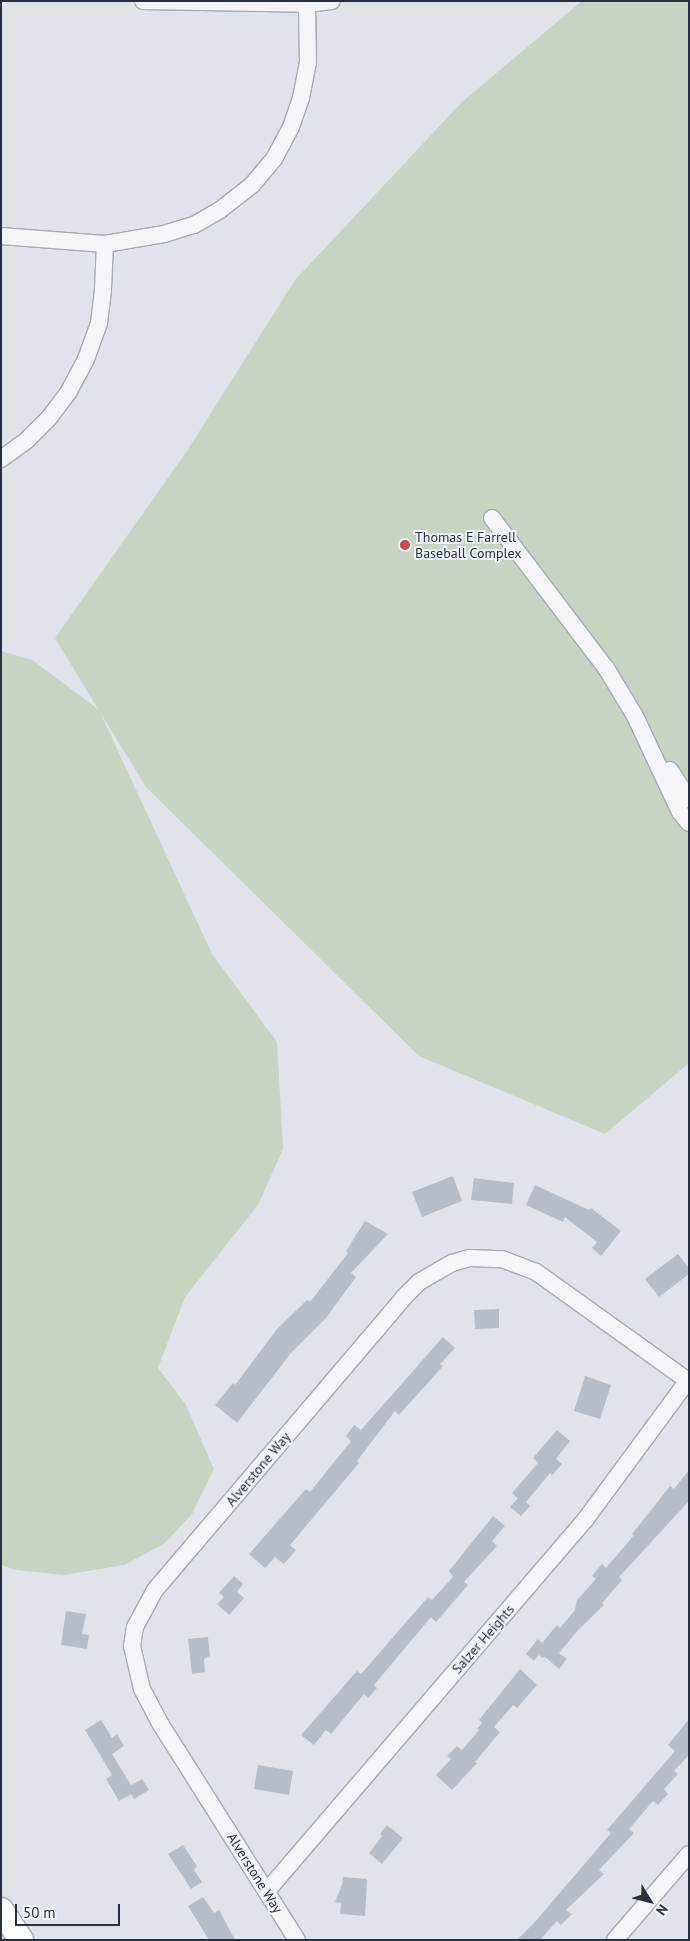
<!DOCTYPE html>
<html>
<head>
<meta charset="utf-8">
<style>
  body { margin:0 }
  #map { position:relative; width:690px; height:1941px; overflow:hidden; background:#e0e4ea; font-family:"PT Sans",sans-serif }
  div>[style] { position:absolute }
  .green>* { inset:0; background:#c6d4c1 }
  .building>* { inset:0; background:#b7bdc7 }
  .roads { filter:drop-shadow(1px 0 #a5abb4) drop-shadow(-1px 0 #a5abb4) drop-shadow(0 1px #a5abb4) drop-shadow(0 -1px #a5abb4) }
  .minor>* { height:16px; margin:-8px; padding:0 8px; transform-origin:8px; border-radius:8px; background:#f3f5f8 }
  .highway>* { height:24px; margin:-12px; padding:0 12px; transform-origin:12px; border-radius:12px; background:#fff }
  .dots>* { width:14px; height:14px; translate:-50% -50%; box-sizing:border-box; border:2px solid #f0f3f7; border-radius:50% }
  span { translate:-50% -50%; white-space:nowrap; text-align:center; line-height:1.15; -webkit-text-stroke:4px #f0f3f7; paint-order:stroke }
  .poi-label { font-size:14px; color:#283142 }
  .left { translate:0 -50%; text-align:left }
  .street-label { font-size:14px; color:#283142 }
  .frame { position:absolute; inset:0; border:2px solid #283142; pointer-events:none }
  .north { position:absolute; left:625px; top:1876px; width:50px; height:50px; -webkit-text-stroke:4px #f0f3f7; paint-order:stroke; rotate:126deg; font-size:14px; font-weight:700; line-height:20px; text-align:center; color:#283142 }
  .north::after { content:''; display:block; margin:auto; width:18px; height:22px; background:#283142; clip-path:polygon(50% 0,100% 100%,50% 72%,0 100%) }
  .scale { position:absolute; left:15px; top:1904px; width:105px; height:22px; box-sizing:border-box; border:2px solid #283142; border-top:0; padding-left:6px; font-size:15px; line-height:18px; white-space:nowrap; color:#283142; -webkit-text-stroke:4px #f0f3f7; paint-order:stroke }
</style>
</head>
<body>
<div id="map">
  <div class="green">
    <div style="clip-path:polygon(582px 1px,689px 1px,689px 1063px,605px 1134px,419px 1056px,146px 787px,100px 712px,212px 954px,277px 1042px,283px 1149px,258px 1205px,185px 1297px,158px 1368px,186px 1405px,214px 1469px,192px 1514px,164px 1544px,124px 1565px,64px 1575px,16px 1570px,1px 1565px,1px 651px,32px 660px,98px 709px,55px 638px,187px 451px,295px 280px,462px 102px)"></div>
  </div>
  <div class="building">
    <div style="clip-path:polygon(453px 1176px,462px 1201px,422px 1217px,412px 1192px)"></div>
    <div style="clip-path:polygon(474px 1178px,514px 1183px,512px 1204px,471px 1200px)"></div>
    <div style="clip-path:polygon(535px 1185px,589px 1210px,591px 1208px,621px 1231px,601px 1256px,592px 1248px,597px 1242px,565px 1217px,563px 1222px,526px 1205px)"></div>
    <div style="clip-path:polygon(365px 1221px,388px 1234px,351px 1273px,356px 1277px,326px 1318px,291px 1353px,237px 1423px,215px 1405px,233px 1383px,235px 1385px,277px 1329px,307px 1300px,310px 1302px,348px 1253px,346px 1251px)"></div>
    <div style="clip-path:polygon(678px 1254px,689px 1268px,689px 1274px,659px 1297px,645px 1279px)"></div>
    <div style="clip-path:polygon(499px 1309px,499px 1328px,475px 1329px,474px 1310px)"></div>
    <div style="clip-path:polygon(443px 1337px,455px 1348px,440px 1364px,443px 1366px,399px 1415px,395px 1411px,357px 1461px,359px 1463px,290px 1545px,296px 1550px,284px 1564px,275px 1557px,265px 1568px,249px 1554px,306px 1489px,310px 1492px,351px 1441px,346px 1436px,354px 1425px,361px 1430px)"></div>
    <div style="clip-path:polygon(585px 1376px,611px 1385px,600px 1419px,574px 1411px)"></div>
    <div style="clip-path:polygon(557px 1430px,570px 1441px,556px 1459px,562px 1464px,552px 1475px,550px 1473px,526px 1502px,530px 1506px,521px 1516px,510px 1507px,518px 1498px,512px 1493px,538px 1463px,533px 1458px)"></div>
    <div style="clip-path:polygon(689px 1470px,689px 1501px,619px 1577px,622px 1580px,602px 1603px,604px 1605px,579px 1629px,559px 1653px,567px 1659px,559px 1669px,545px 1657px,543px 1658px,539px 1655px,534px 1661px,526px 1654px,538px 1639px,542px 1643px,557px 1625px,560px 1628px,575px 1610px,577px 1600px,596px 1579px,592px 1576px,602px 1564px,606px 1568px,634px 1535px,632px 1534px,670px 1486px,674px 1489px)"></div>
    <div style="clip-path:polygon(493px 1516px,505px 1526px,492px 1541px,497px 1546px,464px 1582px,468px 1585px,436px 1622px,431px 1617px,374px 1685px,377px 1688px,368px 1698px,364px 1694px,331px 1734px,326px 1730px,314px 1745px,301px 1735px,357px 1671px,361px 1674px,428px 1597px,432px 1600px,453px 1577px,449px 1571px)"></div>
    <div style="clip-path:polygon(234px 1576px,243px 1584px,237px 1592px,244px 1598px,229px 1615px,217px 1604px,224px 1597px,219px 1593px)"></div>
    <div style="clip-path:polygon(66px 1611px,86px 1614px,82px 1634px,89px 1635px,87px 1649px,61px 1645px)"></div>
    <div style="clip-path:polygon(208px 1637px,210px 1656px,204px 1659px,205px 1672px,192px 1674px,188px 1639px)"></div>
    <div style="clip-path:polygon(520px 1669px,537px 1685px,517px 1708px,513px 1705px,494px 1727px,500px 1732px,475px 1762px,477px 1763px,452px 1790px,436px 1775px,451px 1759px,447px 1756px,457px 1746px,462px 1750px,479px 1730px,477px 1729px,482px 1723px,479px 1720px)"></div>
    <div style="clip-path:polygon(689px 1719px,689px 1755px,674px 1771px,678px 1774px,664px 1789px,668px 1794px,658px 1805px,653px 1801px,629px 1829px,634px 1833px,599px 1870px,604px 1874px,566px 1910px,572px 1914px,561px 1925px,557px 1921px,540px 1940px,517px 1940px,534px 1923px,611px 1833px,607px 1830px,675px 1751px,668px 1745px)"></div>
    <div style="clip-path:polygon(101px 1720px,112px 1738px,117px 1734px,124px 1746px,112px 1754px,131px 1785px,142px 1779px,149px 1790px,134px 1799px,131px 1794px,119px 1801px,106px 1779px,112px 1775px,85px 1730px)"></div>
    <div style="clip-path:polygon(258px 1765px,293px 1771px,289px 1795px,254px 1789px)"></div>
    <div style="clip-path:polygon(387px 1825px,403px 1838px,382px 1864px,369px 1853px,382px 1836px,380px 1834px)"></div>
    <div style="clip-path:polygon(183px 1845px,197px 1866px,194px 1870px,202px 1882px,191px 1889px,168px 1854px)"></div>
    <div style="clip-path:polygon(343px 1877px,367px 1879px,365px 1916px,340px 1914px,341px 1903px,335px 1902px,342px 1885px)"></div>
    <div style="clip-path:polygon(203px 1897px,214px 1913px,219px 1910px,235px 1940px,209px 1940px,188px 1906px)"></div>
  </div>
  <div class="roads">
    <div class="minor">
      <div style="left:143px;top:1px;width:164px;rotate:1deg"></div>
      <div style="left:307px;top:4px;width:25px;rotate:-7deg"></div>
      <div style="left:1px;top:236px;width:104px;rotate:4.4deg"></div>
      <div style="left:105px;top:244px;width:60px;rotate:-9.6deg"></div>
      <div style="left:164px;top:234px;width:31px;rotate:-17deg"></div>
      <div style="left:194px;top:225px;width:30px;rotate:-30deg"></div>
      <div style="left:220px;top:210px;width:41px;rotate:-38deg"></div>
      <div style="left:252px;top:185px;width:34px;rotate:-50deg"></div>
      <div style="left:274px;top:159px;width:36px;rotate:-62deg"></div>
      <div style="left:291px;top:127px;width:31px;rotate:-71deg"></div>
      <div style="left:301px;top:98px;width:36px;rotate:-79deg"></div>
      <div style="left:308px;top:63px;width:59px;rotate:-91deg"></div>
      <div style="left:1px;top:459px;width:32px;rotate:-36deg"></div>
      <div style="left:27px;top:440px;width:31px;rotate:-45deg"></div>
      <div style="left:49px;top:418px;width:31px;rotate:-53deg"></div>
      <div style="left:68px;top:393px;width:38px;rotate:-62deg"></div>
      <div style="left:86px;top:359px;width:38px;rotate:-70deg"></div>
      <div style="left:99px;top:323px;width:34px;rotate:-83deg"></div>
      <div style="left:103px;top:289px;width:45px;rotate:-87.5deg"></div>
      <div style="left:492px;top:518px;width:188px;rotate:52.8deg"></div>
      <div style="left:606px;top:668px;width:56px;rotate:58.9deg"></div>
      <div style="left:635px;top:716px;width:106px;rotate:64.9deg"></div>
      <div style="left:680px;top:812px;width:14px;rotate:51deg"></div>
      <div style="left:670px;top:770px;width:35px;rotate:57deg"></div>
      <div style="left:267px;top:1891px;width:489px;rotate:-49.4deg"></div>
      <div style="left:585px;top:1520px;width:175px;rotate:-53.6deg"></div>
      <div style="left:297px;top:1940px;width:254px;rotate:-122.3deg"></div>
      <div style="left:161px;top:1725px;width:41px;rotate:-117.8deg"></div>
      <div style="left:142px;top:1689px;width:44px;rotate:-103.1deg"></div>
      <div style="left:132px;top:1646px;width:19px;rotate:-81deg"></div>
      <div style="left:135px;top:1627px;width:42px;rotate:-61.6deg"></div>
      <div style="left:155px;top:1590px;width:385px;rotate:-49.6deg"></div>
      <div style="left:404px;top:1297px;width:21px;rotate:-45deg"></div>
      <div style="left:419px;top:1282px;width:38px;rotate:-30deg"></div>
      <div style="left:452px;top:1263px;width:18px;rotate:-16deg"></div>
      <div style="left:469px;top:1258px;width:33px;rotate:2deg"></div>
      <div style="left:502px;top:1259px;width:36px;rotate:21deg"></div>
      <div style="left:536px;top:1272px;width:187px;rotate:35.6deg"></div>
      <div style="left:615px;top:1940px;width:113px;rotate:-49.3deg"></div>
    </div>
    <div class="highway">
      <div style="left:1px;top:1910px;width:36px;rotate:56deg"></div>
    </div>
  </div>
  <div class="dots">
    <div style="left:405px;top:545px;background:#d44054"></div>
  </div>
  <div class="poi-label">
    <span class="left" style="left:415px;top:545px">Thomas E Farrell<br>Baseball Complex</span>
  </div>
  <div class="street-label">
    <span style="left:258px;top:1469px;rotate:-50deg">Alverstone Way</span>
    <span style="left:483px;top:1639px;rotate:-49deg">Salzer Heights</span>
    <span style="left:255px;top:1873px;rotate:58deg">Alverstone Way</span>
  </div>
  <div class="frame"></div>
  <div class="north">N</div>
  <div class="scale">50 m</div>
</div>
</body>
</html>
